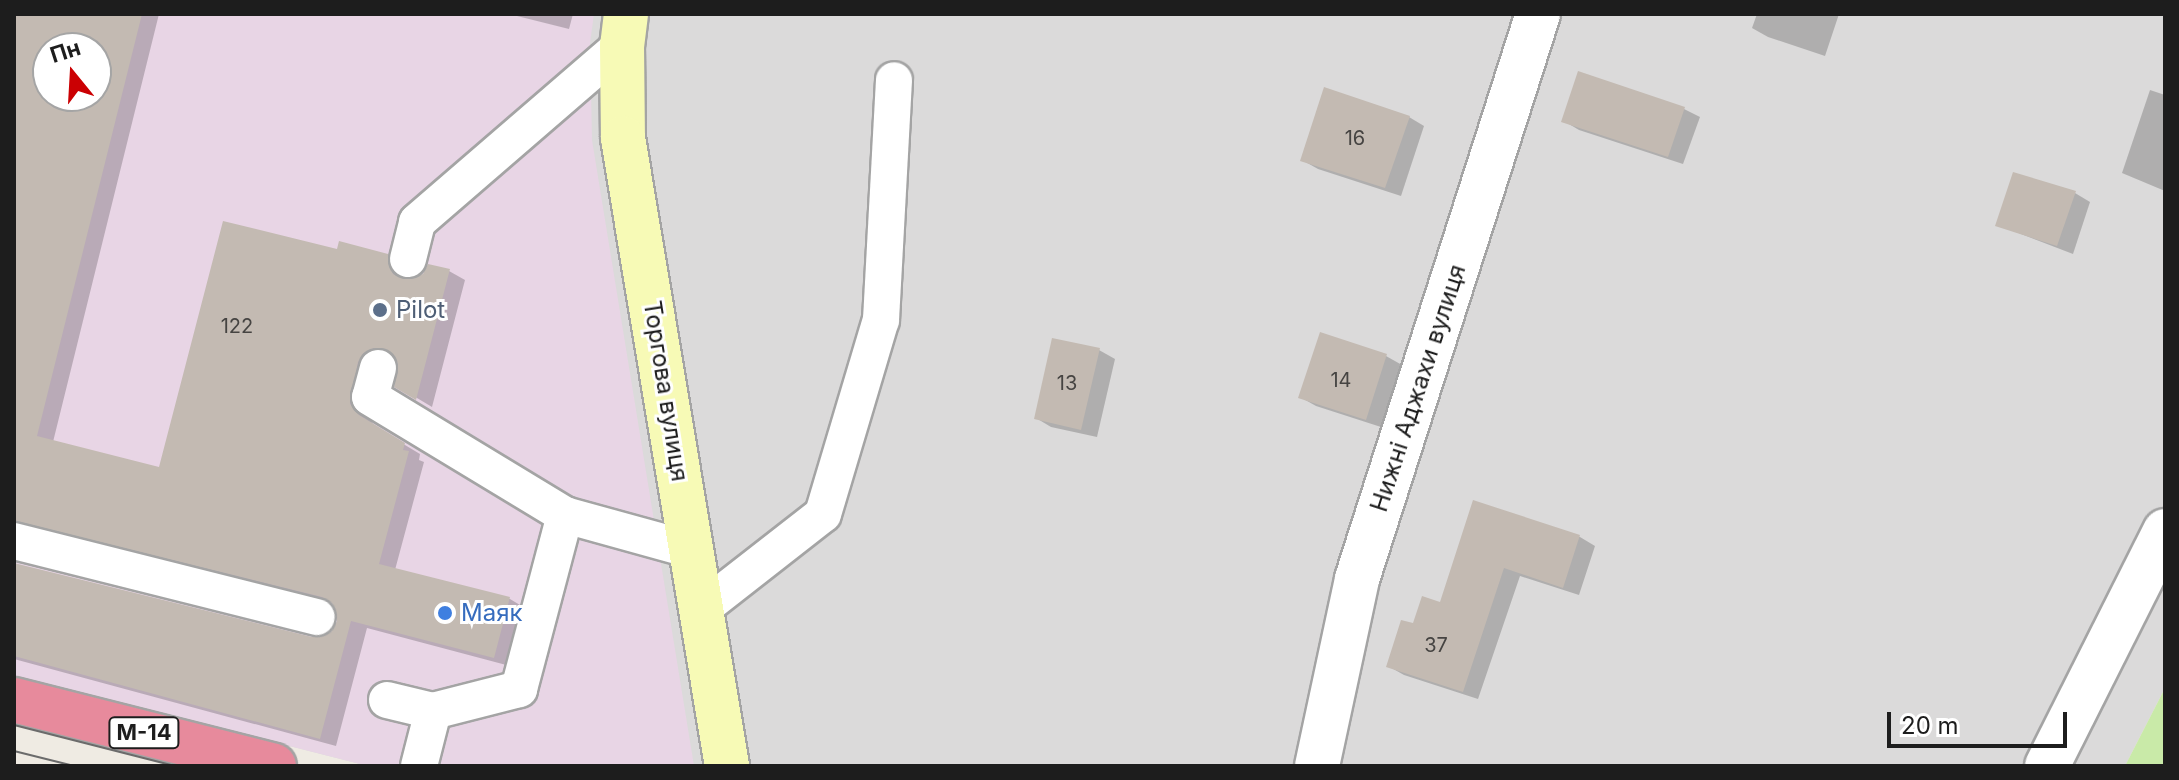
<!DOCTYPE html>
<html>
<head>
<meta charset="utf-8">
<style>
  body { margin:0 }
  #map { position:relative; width:2179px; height:780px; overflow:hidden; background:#efebe3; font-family:Inter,sans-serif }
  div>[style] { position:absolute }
  .residential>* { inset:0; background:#dbdada }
  .industrial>* { inset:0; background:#e8d5e5 }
  .grass>* { inset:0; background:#c9eaa8 }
  .shadow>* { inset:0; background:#0003 }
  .building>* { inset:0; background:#c3bab2 }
  .roads { filter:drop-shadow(2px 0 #a4a4a4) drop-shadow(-2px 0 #a4a4a4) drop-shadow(0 2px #a4a4a4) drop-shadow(0 -2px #a4a4a4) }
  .lane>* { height:36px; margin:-18px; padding:0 18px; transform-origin:18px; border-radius:18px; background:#fff }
  .street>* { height:44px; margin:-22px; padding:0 22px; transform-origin:22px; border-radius:22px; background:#fff }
  .secondary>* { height:44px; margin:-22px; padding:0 22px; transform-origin:22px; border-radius:22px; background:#f7fab6 }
  .highway>* { height:44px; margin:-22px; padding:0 22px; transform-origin:22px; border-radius:22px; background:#e78a9c }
  .tram>* { height:2px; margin:-1px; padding:0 1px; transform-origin:1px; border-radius:1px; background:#6b6b6b }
  .dots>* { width:22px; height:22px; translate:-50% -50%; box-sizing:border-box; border:4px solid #fff; border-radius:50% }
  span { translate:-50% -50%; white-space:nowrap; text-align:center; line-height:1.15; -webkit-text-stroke:6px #fff; paint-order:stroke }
  .number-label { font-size:20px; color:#464442 }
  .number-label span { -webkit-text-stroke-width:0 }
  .shield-label span { padding:2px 6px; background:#fff; border:2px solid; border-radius:6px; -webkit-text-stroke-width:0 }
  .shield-label { font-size:22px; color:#1d1d1d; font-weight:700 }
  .service-label { font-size:24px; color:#4e5e75 }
  .left { translate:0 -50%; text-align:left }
  .street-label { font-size:24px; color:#1d1d1d }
  .shop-label { font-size:24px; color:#366cbe }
  .frame { position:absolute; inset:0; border:16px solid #1d1d1d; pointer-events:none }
  .north { position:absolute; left:32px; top:32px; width:80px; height:80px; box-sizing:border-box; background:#fff; border:2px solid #a5a5a5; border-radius:50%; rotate:342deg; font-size:22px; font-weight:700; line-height:32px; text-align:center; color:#1d1d1d }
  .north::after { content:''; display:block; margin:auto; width:28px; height:36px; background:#cb0003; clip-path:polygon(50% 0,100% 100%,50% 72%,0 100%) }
  .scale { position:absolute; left:1887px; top:712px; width:180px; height:36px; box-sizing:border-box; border:4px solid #1d1d1d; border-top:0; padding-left:10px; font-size:24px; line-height:28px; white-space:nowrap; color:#1d1d1d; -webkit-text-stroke:6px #fff; paint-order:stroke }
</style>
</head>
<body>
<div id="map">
  <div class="residential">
    <div style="clip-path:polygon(evenodd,14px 14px,2165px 14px,2165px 688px,2125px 766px,368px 766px,14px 676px,14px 14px,48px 48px,96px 48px,96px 96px,48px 96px,48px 48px)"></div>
  </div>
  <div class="industrial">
    <div style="clip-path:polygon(evenodd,14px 14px,594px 14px,590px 43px,592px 140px,694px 766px,368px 766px,14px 676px,14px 14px,48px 48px,96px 48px,96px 96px,48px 96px,48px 48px)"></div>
  </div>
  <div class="grass">
    <div style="clip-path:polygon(2165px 688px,2165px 766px,2125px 766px)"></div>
  </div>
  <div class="shadow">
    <div style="clip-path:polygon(evenodd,14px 14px,159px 14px,53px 442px,160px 469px,338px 251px,387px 256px,403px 265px,407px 280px,449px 271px,465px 280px,432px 407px,397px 386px,400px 363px,391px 355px,366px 414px,375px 427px,420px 454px,419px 460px,424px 462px,395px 570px,510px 599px,525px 608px,510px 666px,367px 628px,336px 746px,14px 659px,14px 565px,312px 639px,333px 634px,339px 623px,334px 603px,36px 529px,14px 537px,14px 14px,48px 48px,96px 48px,96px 96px,48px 96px,48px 48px)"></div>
    <div style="clip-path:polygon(509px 14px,573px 14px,569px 29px)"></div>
    <div style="clip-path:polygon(1757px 14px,1839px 14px,1825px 56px,1768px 37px,1752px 28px)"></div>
    <div style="clip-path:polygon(2150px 90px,2165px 95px,2165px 191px,2122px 173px)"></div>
    <div style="clip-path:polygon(1684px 109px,1700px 117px,1683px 164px,1579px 130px,1564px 121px)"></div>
    <div style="clip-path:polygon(1409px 117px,1424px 126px,1401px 196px,1318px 169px,1302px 160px)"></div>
    <div style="clip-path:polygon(2075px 193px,2090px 202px,2073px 254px,1998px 225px)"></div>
    <div style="clip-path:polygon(1321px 335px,1386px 356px,1402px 365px,1381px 427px,1316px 406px,1300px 397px)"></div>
    <div style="clip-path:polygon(1099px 350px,1115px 359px,1097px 437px,1051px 427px,1036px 418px)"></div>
    <div style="clip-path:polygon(1474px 503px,1580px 537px,1595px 546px,1579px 595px,1520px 576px,1478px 699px,1404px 675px,1388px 666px,1414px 626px,1441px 605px)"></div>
  </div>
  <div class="building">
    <div style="clip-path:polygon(evenodd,14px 14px,142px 14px,37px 436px,159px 467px,223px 221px,337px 249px,339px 241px,388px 254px,393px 274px,404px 279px,423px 274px,428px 264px,450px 269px,416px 400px,394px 387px,398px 364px,393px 354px,374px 348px,364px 353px,358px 362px,350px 404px,359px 415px,405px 443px,403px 450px,409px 451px,379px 564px,510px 597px,494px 658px,351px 621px,320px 739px,14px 656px,14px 563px,312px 637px,331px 632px,337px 621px,332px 603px,322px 597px,14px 521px,14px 14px,48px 48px,96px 48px,96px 96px,48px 96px,48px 48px)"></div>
    <div style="clip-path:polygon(1578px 71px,1685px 107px,1668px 157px,1561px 122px)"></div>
    <div style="clip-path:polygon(1324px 87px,1410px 116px,1385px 188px,1300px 161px)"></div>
    <div style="clip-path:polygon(2013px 172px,2076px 191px,2057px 246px,1995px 226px)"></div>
    <div style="clip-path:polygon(1320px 332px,1387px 354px,1366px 420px,1298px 398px)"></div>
    <div style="clip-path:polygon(1052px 338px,1100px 348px,1081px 430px,1034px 419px)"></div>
    <div style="clip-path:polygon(1473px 500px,1580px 535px,1563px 588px,1504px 568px,1463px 692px,1386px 667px,1401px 620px,1413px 623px,1422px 596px,1440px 602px)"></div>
  </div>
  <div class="roads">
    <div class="lane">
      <div style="left:408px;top:259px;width:38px;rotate:-76deg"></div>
      <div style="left:417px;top:222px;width:271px;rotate:-40.8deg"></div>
      <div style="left:378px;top:368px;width:30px;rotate:105deg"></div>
      <div style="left:370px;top:397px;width:228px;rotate:31.2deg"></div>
      <div style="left:565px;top:515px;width:132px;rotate:15.4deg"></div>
      <div style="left:14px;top:541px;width:312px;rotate:14.1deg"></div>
      <div style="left:699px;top:611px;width:157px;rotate:-38deg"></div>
      <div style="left:823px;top:514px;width:202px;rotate:-73.4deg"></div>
      <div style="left:881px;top:320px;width:240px;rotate:-86.9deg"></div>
      <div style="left:387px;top:700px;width:47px;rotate:13.4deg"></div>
      <div style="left:419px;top:766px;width:57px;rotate:-75.7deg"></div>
      <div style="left:433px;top:711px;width:89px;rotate:-14.3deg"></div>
      <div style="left:519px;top:689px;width:180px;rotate:-75.2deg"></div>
    </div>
    <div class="street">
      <div style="left:1317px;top:766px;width:191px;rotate:-77.9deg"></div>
      <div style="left:1357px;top:579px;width:593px;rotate:-72.24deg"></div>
      <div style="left:2047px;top:766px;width:263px;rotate:-63.3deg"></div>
    </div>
    <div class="secondary">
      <div style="left:626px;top:14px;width:31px;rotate:97deg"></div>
      <div style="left:622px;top:45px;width:93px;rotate:89.4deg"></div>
      <div style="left:623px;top:138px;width:637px;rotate:80.6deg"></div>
    </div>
    <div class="highway">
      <div style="left:14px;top:700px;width:268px;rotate:14.2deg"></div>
    </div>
  </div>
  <div class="tram">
    <div style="left:14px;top:725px;width:166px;rotate:14.3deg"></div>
    <div style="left:14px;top:751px;width:62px;rotate:14deg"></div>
  </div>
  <div class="dots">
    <div style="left:380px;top:310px;background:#5c6f8a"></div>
    <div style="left:445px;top:613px;background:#3f7fe0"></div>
  </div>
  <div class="number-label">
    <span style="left:1355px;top:138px">16</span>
    <span style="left:237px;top:326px">122</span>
    <span style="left:1341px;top:380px">14</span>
    <span style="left:1067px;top:383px">13</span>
    <span style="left:1436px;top:645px">37</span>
  </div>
  <div class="shield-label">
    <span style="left:144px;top:733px">М-14</span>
  </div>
  <div class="service-label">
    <span class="left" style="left:396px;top:310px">Pilot</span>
  </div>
  <div class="street-label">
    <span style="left:1418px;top:388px;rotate:-72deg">Нижні Аджахи вулиця</span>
    <span style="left:666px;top:391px;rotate:81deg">Торгова вулиця</span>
  </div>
  <div class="shop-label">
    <span class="left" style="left:461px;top:613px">Маяк</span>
  </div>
  <div class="frame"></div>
  <div class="north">Пн</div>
  <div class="scale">20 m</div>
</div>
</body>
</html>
